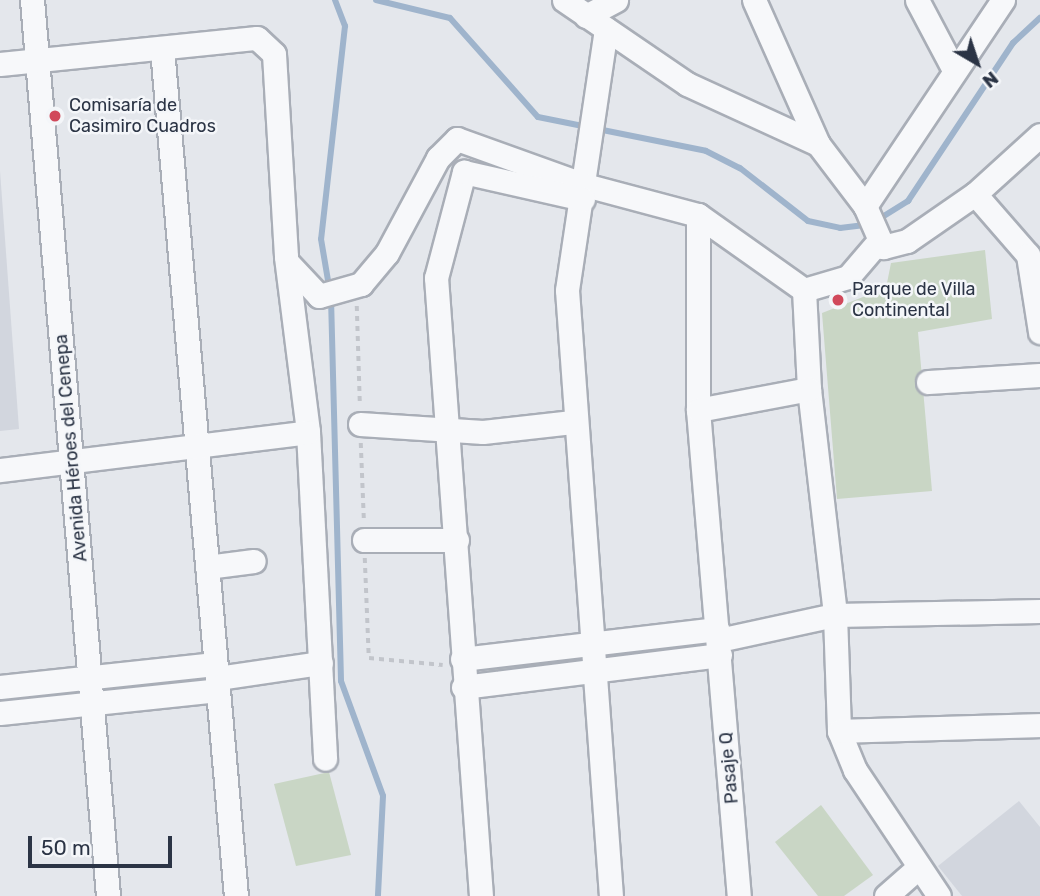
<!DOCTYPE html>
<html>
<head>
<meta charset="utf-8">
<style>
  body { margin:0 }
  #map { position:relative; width:1040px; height:896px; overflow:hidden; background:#e4e7ec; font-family:Rubik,sans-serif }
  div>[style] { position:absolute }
  .built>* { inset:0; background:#d2d6de }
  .green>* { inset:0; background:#c9d6c5 }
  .stream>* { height:6px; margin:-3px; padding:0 3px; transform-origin:3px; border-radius:3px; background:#9fb4cc }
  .path>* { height:3.5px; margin-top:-1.75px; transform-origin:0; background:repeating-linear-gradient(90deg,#c2c5cb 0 5px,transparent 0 10px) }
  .roads { filter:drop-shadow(2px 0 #a9aeb7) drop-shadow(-2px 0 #a9aeb7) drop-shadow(0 2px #a9aeb7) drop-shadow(0 -2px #a9aeb7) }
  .minor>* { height:23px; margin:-11.5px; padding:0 11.5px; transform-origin:11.5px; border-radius:11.5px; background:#f7f8fa }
  .dots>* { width:19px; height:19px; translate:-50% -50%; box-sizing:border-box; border:4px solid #f4f6f9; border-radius:50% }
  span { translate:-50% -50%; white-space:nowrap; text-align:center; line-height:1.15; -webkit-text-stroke:5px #f4f6f9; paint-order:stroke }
  .poi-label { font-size:18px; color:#2b3445 }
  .left { translate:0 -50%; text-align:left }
  .street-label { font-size:18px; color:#2b3445 }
  .north { position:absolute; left:942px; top:28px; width:70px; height:70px; -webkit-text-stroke:5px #f4f6f9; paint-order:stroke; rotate:141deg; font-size:19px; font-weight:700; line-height:28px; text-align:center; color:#2b3445 }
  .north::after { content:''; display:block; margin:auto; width:24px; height:32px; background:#2b3445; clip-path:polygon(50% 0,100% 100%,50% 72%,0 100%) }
  .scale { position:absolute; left:28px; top:836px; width:144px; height:32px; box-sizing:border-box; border:4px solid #2b3445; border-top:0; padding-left:9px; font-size:21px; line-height:24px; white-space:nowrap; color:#2b3445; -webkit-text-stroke:5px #f4f6f9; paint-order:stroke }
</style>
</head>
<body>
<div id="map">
  <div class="built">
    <div style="clip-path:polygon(0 171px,19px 429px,0 431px)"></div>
    <div style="clip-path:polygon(1019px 801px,1040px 827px,1040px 896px,962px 896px,938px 866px)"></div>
  </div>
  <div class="green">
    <div style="clip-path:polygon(985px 250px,992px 319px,918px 332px,932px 491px,837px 499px,822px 313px,886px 288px,891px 263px)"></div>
    <div style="clip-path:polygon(561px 658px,562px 665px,489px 673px,488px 666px)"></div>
    <div style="clip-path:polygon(329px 772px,351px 855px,296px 866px,274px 784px)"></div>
    <div style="clip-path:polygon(821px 805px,873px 875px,844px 896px,818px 896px,775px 842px)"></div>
  </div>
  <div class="stream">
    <div style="left:335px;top:0;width:28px;rotate:69deg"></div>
    <div style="left:345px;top:26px;width:214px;rotate:96.4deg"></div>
    <div style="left:321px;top:239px;width:60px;rotate:80.4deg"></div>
    <div style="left:331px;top:298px;width:383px;rotate:88.5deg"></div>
    <div style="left:341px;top:681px;width:122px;rotate:69.9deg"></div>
    <div style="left:383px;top:796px;width:100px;rotate:92.9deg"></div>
    <div style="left:376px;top:0;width:76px;rotate:13.7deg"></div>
    <div style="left:450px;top:18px;width:132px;rotate:48.4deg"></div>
    <div style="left:538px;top:117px;width:171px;rotate:11.4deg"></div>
    <div style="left:706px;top:151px;width:38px;rotate:27deg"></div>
    <div style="left:740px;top:168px;width:86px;rotate:37.9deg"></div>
    <div style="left:808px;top:221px;width:33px;rotate:12deg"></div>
    <div style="left:840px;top:228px;width:31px;rotate:-7deg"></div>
    <div style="left:871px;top:224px;width:44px;rotate:-31.9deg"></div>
    <div style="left:908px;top:201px;width:190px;rotate:-56.4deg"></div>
    <div style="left:1013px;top:43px;width:37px;rotate:-43deg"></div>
  </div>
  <div class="path">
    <div style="left:357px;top:306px;width:98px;rotate:88.2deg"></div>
    <div style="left:361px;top:443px;width:76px;rotate:87.7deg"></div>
    <div style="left:365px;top:558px;width:100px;rotate:87.7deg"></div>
    <div style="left:369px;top:658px;width:74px;rotate:5.4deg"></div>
  </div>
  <div class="roads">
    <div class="minor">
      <div style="left:32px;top:0;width:899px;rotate:85.15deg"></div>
      <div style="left:564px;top:0;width:149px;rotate:34.3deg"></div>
      <div style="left:687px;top:84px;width:144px;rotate:24.6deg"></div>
      <div style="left:754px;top:0;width:158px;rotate:66deg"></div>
      <div style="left:818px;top:144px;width:78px;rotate:52.8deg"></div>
      <div style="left:865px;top:206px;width:45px;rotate:66.3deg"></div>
      <div style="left:883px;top:247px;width:25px;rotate:-14deg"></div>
      <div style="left:907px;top:241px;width:83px;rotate:-34.7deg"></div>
      <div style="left:975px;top:194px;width:88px;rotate:-42.2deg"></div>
      <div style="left:917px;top:0;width:79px;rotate:62.1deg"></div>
      <div style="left:586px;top:16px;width:34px;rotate:-28deg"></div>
      <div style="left:606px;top:29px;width:264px;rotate:98.5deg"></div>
      <div style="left:567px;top:290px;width:608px;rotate:85.85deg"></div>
      <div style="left:162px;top:49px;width:850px;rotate:85.01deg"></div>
      <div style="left:0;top:64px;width:258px;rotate:-5.8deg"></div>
      <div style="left:257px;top:38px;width:23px;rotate:43deg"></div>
      <div style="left:274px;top:54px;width:203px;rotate:86.6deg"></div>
      <div style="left:286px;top:257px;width:176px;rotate:82.8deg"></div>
      <div style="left:308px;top:432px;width:327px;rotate:87deg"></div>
      <div style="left:975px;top:194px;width:81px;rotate:49deg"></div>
      <div style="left:1028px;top:255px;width:78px;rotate:81.1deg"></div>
      <div style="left:865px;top:206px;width:248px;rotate:-56.2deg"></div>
      <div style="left:698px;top:215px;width:195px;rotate:90deg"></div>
      <div style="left:698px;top:410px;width:488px;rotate:85.2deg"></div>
      <div style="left:289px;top:264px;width:44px;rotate:46.8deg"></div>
      <div style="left:319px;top:296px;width:44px;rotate:-15.9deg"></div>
      <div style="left:361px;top:284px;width:40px;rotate:-50deg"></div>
      <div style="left:387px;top:253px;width:108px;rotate:-61.8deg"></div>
      <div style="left:438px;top:158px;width:27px;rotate:-45deg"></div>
      <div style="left:457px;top:139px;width:136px;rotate:19.8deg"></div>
      <div style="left:585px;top:185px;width:117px;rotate:14.9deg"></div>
      <div style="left:698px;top:215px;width:130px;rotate:35.3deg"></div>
      <div style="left:804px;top:290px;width:46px;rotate:-16.5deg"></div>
      <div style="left:848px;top:277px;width:46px;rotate:-49.4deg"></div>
      <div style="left:804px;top:290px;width:99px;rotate:87.1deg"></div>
      <div style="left:809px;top:389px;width:227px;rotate:83.4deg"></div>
      <div style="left:835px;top:615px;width:116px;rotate:88deg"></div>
      <div style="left:839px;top:731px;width:42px;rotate:67.7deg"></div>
      <div style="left:855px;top:770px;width:151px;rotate:56.3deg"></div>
      <div style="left:928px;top:382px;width:112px;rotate:-3.6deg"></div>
      <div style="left:698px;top:410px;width:113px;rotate:-10.7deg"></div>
      <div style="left:360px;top:424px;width:123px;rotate:3.7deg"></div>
      <div style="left:483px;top:432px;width:90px;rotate:-6.4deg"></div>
      <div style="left:0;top:470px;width:310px;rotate:-7deg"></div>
      <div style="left:364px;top:540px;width:93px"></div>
      <div style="left:207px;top:567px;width:47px;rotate:-7.3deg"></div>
      <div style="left:719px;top:640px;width:119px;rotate:-12.2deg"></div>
      <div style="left:835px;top:615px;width:205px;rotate:-1.1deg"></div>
      <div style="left:462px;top:659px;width:257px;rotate:-6.7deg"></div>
      <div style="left:218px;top:678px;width:104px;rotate:-8.3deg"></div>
      <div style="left:0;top:687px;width:216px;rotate:-6.1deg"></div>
      <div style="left:463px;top:687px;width:259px;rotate:-7.1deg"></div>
      <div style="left:0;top:713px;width:219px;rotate:-6deg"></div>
      <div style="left:839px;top:731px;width:201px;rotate:-1.7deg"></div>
      <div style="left:481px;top:896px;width:620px;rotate:-94.16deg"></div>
      <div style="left:436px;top:278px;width:110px;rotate:-75.2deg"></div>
      <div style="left:464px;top:172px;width:122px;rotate:12.8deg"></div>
      <div style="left:886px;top:896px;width:44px;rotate:-41.3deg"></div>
    </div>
  </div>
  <div class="dots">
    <div style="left:55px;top:116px;background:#d1495b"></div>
    <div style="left:838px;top:300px;background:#d1495b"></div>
  </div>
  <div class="poi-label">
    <span class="left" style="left:69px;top:116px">Comisaría de<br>Casimiro Cuadros</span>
    <span class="left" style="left:852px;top:300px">Parque de Villa<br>Continental</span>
  </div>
  <div class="street-label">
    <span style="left:71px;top:448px;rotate:-95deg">Avenida Héroes del Cenepa</span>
    <span style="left:729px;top:768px;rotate:-95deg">Pasaje Q</span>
  </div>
  <div class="north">N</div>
  <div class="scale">50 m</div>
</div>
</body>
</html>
